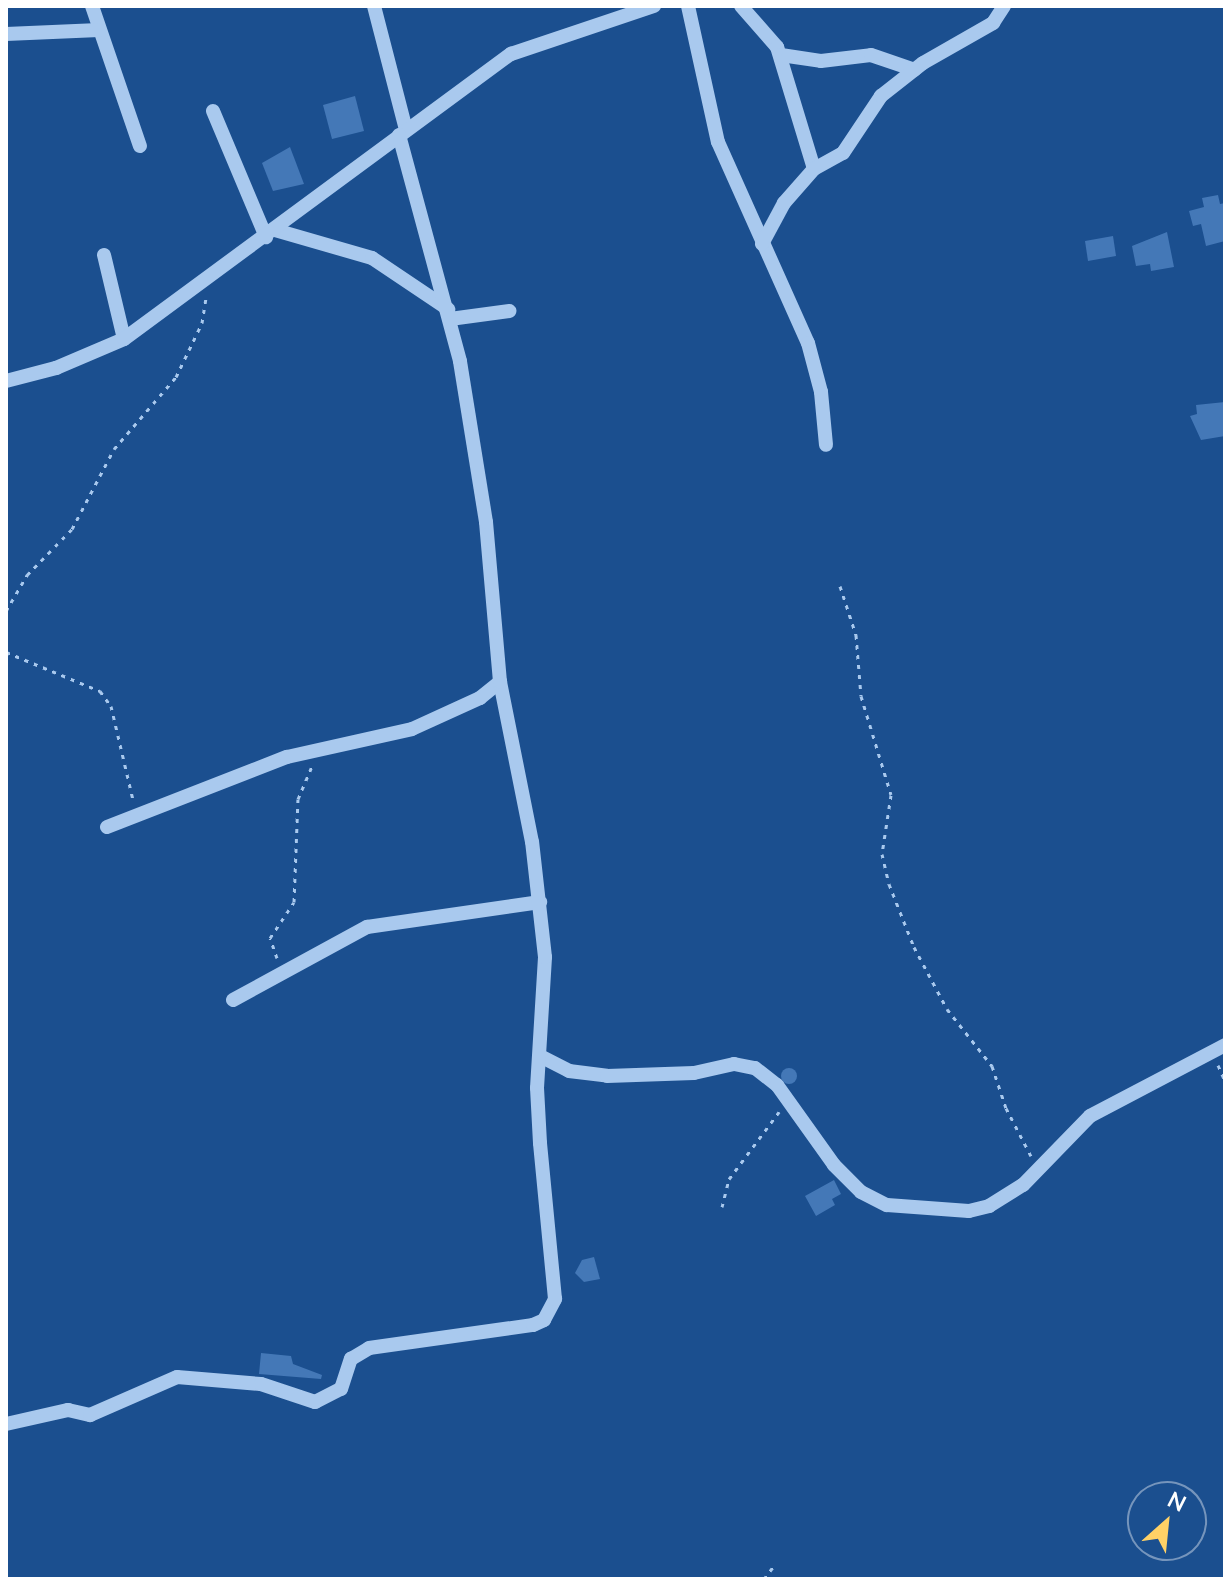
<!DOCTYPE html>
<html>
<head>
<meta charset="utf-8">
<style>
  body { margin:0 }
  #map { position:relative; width:1231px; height:1585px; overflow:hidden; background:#1b4f8f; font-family:Lato,sans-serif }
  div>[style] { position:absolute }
  .building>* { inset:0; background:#4478b7 }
  .round { border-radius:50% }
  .path>* { height:3px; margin-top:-1.5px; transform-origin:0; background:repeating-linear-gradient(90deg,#a9c9ee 0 4px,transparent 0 10px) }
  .minor>* { height:14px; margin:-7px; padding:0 7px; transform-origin:7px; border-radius:7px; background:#a9c9ee }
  span { translate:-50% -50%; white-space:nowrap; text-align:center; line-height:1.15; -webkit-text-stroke:6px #1b4f8f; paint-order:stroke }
  .frame { position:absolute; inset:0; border:8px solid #fff; pointer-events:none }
  .north { position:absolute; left:1127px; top:1481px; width:80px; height:80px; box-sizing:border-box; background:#1b4f8f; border:2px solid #7695bc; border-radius:50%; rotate:27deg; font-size:22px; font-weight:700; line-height:32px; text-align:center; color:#fff }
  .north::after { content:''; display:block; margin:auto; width:28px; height:36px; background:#ffd166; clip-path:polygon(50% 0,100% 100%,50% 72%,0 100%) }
</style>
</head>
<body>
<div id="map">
  <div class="building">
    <div style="clip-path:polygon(355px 96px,364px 131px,332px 139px,323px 105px)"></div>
    <div style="clip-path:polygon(290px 147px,304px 184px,273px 191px,262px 163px)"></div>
    <div style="clip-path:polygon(1218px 195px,1220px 204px,1225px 203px,1225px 241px,1206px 246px,1201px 224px,1193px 226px,1189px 211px,1204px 207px,1202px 198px)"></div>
    <div style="clip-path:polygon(1167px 232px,1174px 267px,1151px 271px,1150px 264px,1136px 266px,1132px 246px)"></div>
    <div style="clip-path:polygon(1113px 236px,1116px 256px,1088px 261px,1085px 241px)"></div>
    <div style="clip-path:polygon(1225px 402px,1225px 436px,1201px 440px,1190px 416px,1197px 414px,1196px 405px)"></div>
    <div class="round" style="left:781px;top:1068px;width:16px;height:16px"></div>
    <div style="clip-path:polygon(834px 1180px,841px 1194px,832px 1199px,835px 1205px,816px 1216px,805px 1196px)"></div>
    <div style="clip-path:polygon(594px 1257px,600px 1279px,584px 1282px,575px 1273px,582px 1260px)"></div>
    <div style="clip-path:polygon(261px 1353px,291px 1356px,293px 1364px,322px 1375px,321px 1379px,259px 1374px)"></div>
  </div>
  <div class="path">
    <div style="left:840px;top:586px;width:52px;rotate:71.9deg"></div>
    <div style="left:856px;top:635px;width:61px;rotate:85.3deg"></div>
    <div style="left:861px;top:696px;width:103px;rotate:73.1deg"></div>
    <div style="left:891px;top:795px;width:60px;rotate:98.7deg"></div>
    <div style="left:882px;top:854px;width:31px;rotate:77deg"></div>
    <div style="left:889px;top:884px;width:68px;rotate:68.4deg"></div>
    <div style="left:914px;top:947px;width:70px;rotate:62deg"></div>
    <div style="left:947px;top:1009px;width:73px;rotate:51.7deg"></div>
    <div style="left:992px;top:1066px;width:44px;rotate:71.6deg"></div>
    <div style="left:1006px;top:1108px;width:54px;rotate:62.5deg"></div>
    <div style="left:6px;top:611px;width:42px;rotate:-59.7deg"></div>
    <div style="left:27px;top:575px;width:64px;rotate:-45.6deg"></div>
    <div style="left:72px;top:529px;width:90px;rotate:-62.3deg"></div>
    <div style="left:114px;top:449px;width:95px;rotate:-49.3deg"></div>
    <div style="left:176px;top:377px;width:60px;rotate:-64.3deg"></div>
    <div style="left:202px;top:323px;width:26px;rotate:-81deg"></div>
    <div style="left:6px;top:652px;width:102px;rotate:22.5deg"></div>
    <div style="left:100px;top:691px;width:19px;rotate:54deg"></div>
    <div style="left:111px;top:706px;width:97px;rotate:76.8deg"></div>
    <div style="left:277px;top:958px;width:21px;rotate:-109deg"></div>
    <div style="left:270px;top:938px;width:43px;rotate:-56.3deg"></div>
    <div style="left:294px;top:902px;width:103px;rotate:-87.8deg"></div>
    <div style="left:298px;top:799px;width:36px;rotate:-67deg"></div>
    <div style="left:1218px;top:1065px;width:17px;rotate:66deg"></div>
    <div style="left:722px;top:1207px;width:29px;rotate:-76deg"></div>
    <div style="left:729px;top:1179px;width:84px;rotate:-53.3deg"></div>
    <div style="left:135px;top:1579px;width:14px"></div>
    <div style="left:764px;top:1579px;width:15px;rotate:-53deg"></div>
  </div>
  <div class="minor">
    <div style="left:92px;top:6px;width:148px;rotate:71.1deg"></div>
    <div style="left:374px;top:6px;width:128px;rotate:75.5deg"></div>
    <div style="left:688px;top:6px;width:139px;rotate:77.6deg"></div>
    <div style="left:718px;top:142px;width:220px;rotate:65.9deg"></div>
    <div style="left:808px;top:343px;width:51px;rotate:75.1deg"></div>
    <div style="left:821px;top:392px;width:53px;rotate:84.6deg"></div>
    <div style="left:741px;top:6px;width:55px;rotate:48.7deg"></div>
    <div style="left:777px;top:47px;width:127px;rotate:73.1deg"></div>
    <div style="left:6px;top:34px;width:93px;rotate:-2.5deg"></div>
    <div style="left:781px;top:55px;width:40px;rotate:8.5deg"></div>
    <div style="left:821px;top:61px;width:50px;rotate:-6.8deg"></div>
    <div style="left:871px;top:55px;width:46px;rotate:18.8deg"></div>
    <div style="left:213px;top:111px;width:137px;rotate:67.2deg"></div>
    <div style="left:275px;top:230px;width:101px;rotate:16.1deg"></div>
    <div style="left:372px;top:258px;width:92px;rotate:33.9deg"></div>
    <div style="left:762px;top:244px;width:47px;rotate:-61.8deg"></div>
    <div style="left:784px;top:203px;width:45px;rotate:-48.6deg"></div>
    <div style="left:814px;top:169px;width:33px;rotate:-29deg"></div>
    <div style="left:843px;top:153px;width:69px;rotate:-56.3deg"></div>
    <div style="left:881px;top:96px;width:53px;rotate:-38.2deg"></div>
    <div style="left:923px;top:63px;width:81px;rotate:-29.7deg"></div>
    <div style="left:993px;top:23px;width:20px;rotate:-57deg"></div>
    <div style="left:104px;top:255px;width:86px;rotate:76.6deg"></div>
    <div style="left:450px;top:319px;width:60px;rotate:-7.7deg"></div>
    <div style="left:6px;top:381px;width:52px;rotate:-14.6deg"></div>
    <div style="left:56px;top:368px;width:74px;rotate:-23.1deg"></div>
    <div style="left:124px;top:339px;width:481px;rotate:-36.4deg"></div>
    <div style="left:511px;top:54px;width:151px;rotate:-18.6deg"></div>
    <div style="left:107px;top:827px;width:193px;rotate:-21.3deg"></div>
    <div style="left:287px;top:757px;width:128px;rotate:-12.6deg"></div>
    <div style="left:412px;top:729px;width:75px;rotate:-24.5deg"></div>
    <div style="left:480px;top:698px;width:26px;rotate:-39deg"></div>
    <div style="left:233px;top:1000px;width:153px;rotate:-28.6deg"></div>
    <div style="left:367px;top:927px;width:175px;rotate:-8.2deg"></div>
    <div style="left:540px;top:1056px;width:33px;rotate:27deg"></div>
    <div style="left:569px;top:1071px;width:38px;rotate:7deg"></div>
    <div style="left:607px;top:1076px;width:87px;rotate:-2deg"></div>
    <div style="left:694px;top:1073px;width:41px;rotate:-12.7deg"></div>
    <div style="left:734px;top:1064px;width:21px;rotate:11deg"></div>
    <div style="left:755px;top:1068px;width:28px;rotate:38deg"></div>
    <div style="left:777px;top:1085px;width:98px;rotate:54.5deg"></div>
    <div style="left:834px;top:1165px;width:38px;rotate:45deg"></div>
    <div style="left:861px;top:1192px;width:29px;rotate:27deg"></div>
    <div style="left:887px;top:1205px;width:82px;rotate:4.2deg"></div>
    <div style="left:969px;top:1211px;width:21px;rotate:-14deg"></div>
    <div style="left:989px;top:1206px;width:40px;rotate:-32deg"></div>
    <div style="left:1023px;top:1185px;width:96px;rotate:-45.8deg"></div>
    <div style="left:1090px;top:1116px;width:153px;rotate:-27.7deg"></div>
    <div style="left:6px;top:1424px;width:64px;rotate:-12.7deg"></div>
    <div style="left:68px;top:1410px;width:23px;rotate:13deg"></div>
    <div style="left:90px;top:1415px;width:95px;rotate:-23.6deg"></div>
    <div style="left:177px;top:1377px;width:84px;rotate:4.8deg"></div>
    <div style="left:261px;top:1384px;width:57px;rotate:18.4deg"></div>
    <div style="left:315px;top:1402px;width:29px;rotate:-27deg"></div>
    <div style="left:341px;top:1389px;width:32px;rotate:-72deg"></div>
    <div style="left:351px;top:1359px;width:21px;rotate:-31deg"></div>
    <div style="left:369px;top:1348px;width:166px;rotate:-8deg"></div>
    <div style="left:533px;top:1325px;width:12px;rotate:-24deg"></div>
    <div style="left:544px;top:1320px;width:24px;rotate:-62deg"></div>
    <div style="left:555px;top:1299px;width:157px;rotate:-95.5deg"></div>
    <div style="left:540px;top:1143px;width:55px;rotate:-93.1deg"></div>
    <div style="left:537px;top:1088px;width:131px;rotate:-86.5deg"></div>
    <div style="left:545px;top:957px;width:116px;rotate:-96.4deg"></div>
    <div style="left:532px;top:842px;width:163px;rotate:-101.3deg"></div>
    <div style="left:500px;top:682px;width:161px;rotate:-95deg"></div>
    <div style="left:486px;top:522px;width:163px;rotate:-99.2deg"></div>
    <div style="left:460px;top:361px;width:234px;rotate:-105.1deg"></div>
  </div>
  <div class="frame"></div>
  <div class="north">N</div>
</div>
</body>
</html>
